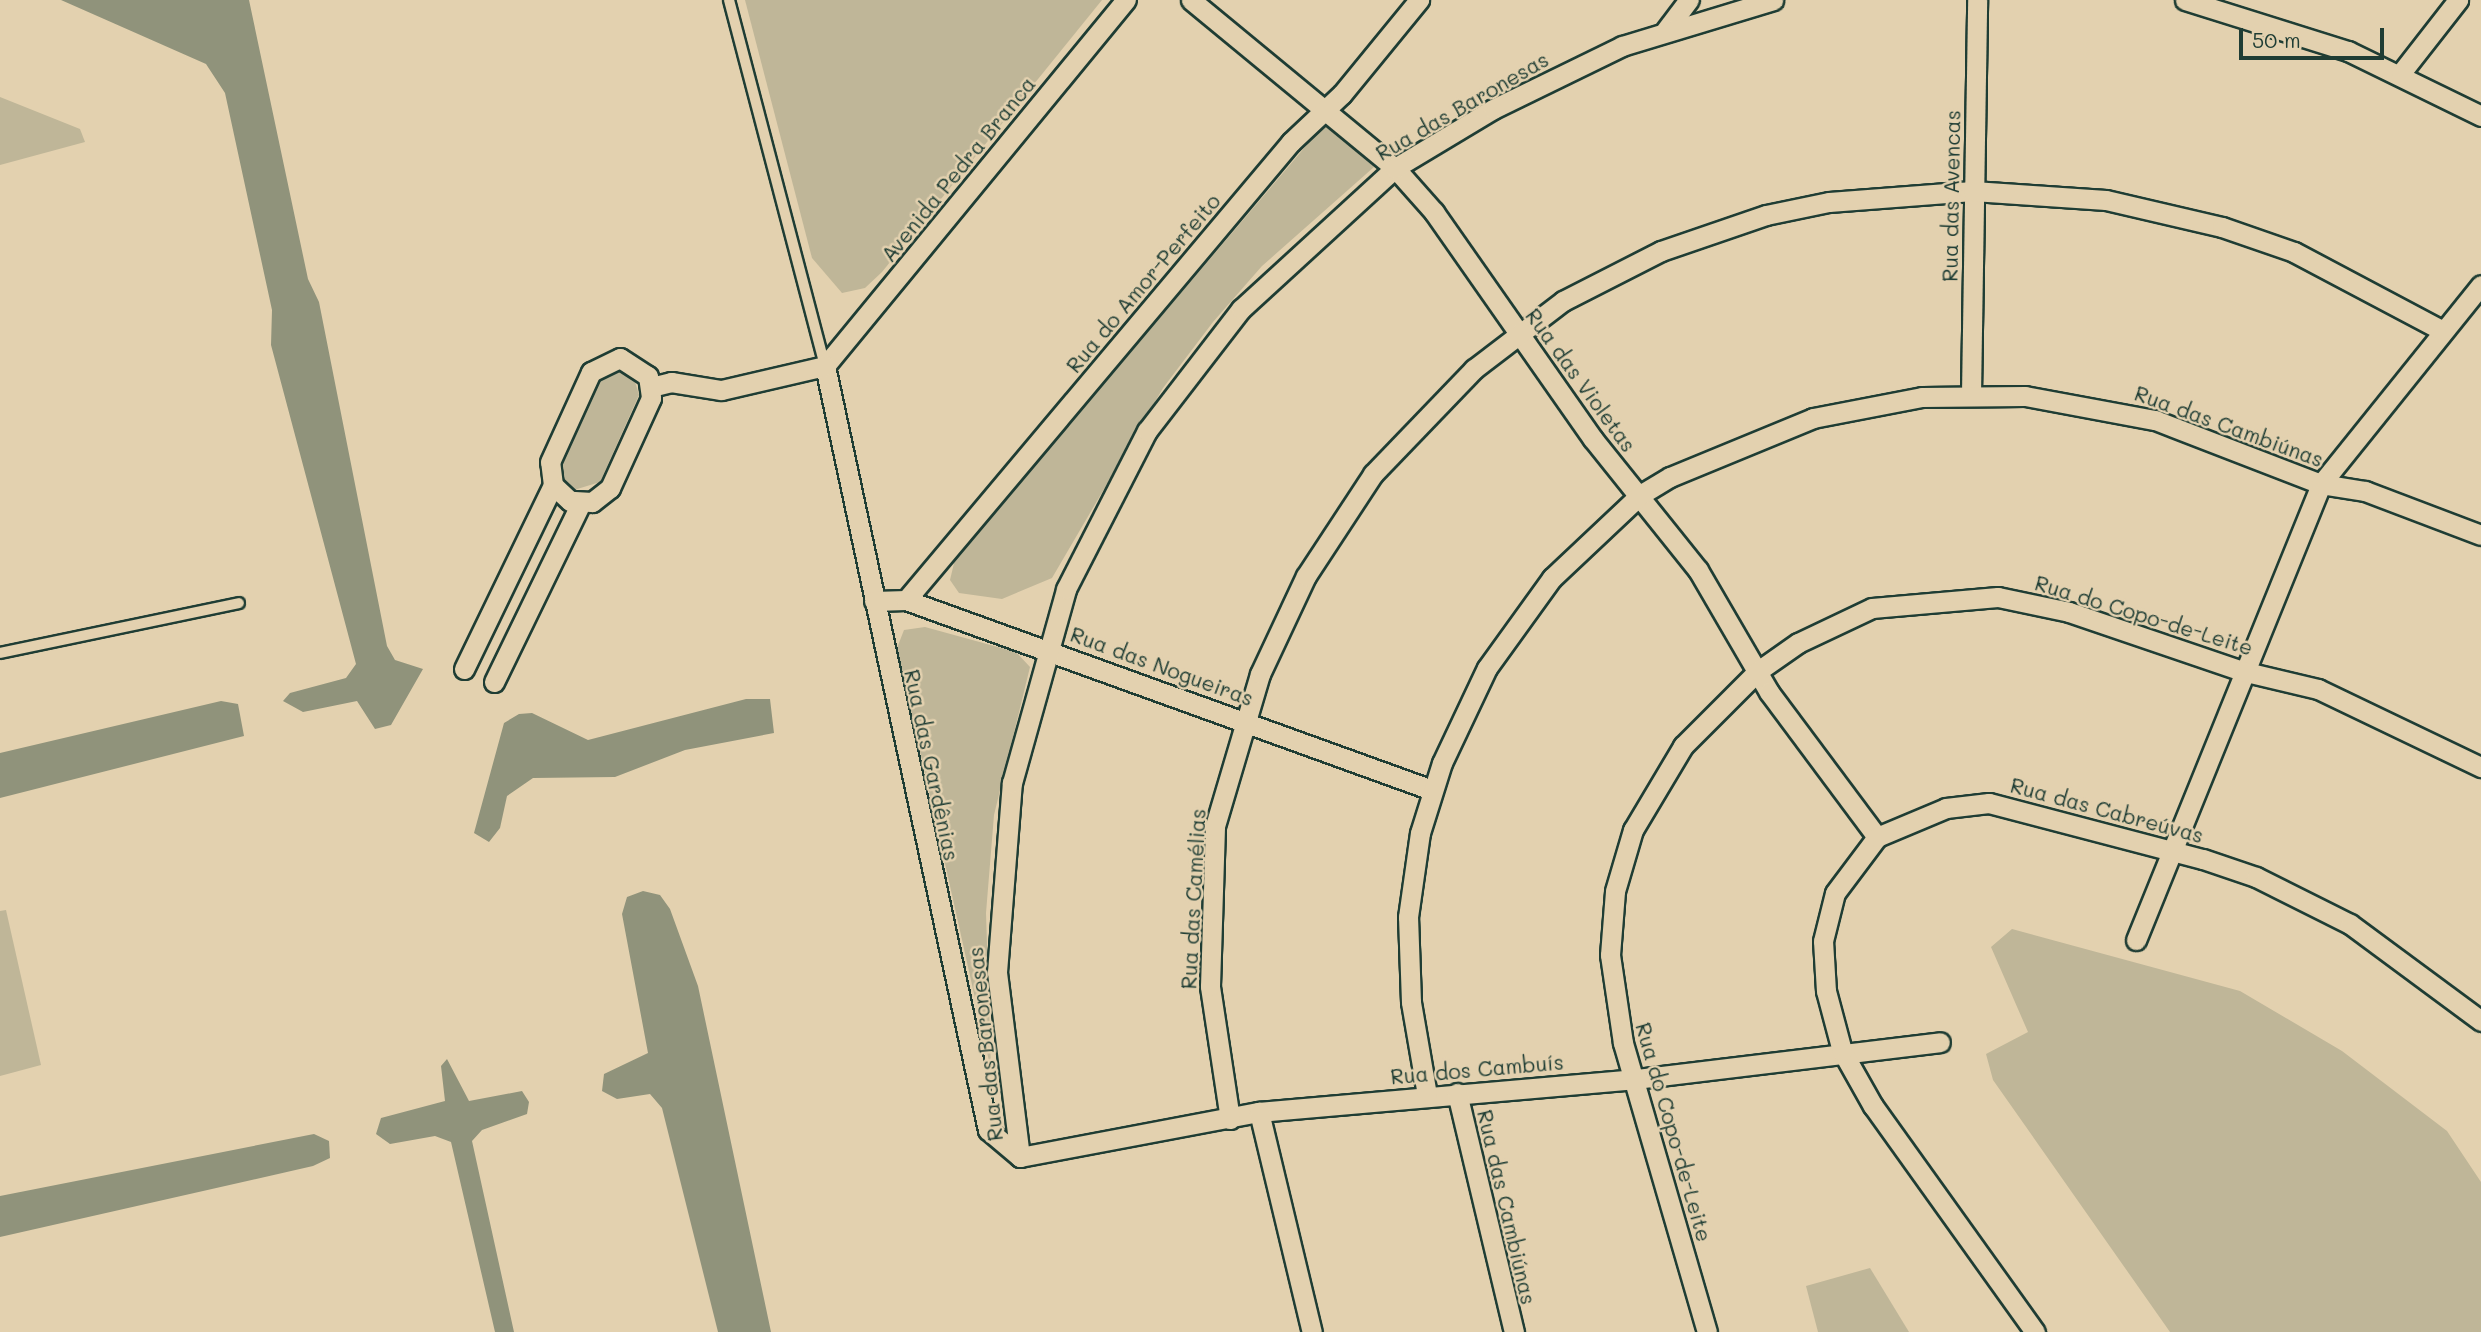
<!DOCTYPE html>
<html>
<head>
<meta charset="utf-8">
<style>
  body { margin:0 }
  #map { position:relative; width:2481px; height:1332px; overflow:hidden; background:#e3d1af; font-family:Mali,sans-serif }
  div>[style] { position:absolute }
  .green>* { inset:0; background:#bfb698 }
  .water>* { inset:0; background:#90937b }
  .roads { filter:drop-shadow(2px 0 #1f3d34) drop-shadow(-2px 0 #1f3d34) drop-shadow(0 2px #1f3d34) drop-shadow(0 -2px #1f3d34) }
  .service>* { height:10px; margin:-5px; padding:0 5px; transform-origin:5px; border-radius:5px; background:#e3d1af }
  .minor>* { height:19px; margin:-9.5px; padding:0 9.5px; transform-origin:9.5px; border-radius:9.5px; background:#e3d1af }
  span { translate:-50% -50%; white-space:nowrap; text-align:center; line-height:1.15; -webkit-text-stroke:5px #e3d1af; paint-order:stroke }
  .street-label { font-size:21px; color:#1f3d34 }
  .scale { position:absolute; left:2239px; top:28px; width:145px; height:32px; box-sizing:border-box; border:4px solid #1f3d34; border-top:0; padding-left:9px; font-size:21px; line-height:24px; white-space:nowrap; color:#1f3d34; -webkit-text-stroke:5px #e3d1af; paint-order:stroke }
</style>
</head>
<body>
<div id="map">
  <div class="green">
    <div style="clip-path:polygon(745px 0,1102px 0,882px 272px,865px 288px,842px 293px,812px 258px)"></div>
    <div style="clip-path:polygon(0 97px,80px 129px,85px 142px,0 165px)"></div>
    <div style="clip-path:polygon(1328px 120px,1374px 167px,1262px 266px,1213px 322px,1163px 388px,1052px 578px,1002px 599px,959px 593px,950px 580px,955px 559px)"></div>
    <div style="clip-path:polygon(619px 369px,633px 375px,639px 395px,600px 482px,574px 490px,563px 480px,561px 465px,601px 379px)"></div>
    <div style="clip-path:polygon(925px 627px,1016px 652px,1030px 667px,994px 815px,986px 913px,991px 1070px,897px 648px,904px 630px)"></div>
    <div style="clip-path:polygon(6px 910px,41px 1065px,0 1076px,0 911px)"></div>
    <div style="clip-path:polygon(2012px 929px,2240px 991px,2342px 1051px,2447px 1131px,2481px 1182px,2481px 1332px,2170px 1332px,1993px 1080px,1986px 1054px,2028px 1032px,1991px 947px)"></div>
    <div style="clip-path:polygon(1870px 1268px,1909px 1332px,1818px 1332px,1806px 1286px)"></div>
  </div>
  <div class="water">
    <div style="clip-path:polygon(61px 0,249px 0,308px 279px,319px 302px,387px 646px,395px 660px,423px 669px,391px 725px,375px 729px,357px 701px,303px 712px,283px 701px,290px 693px,346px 678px,356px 664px,271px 345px,272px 310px,225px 93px,206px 64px)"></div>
    <div style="clip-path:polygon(746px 699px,770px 699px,774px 733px,685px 750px,615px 777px,533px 778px,507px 796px,500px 828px,489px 842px,474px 833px,504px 723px,519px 714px,532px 713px,588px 740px)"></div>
    <div style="clip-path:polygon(221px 701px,238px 704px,244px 736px,0 798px,0 753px)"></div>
    <div style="clip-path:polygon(643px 891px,660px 895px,670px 909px,698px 986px,771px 1332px,718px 1332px,662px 1108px,650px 1094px,617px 1099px,602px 1091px,604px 1074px,648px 1053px,622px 914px,627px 897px)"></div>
    <div style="clip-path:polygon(447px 1059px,469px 1101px,522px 1091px,529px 1102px,527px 1114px,482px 1130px,472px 1141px,514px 1332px,495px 1332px,451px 1142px,435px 1136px,390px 1144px,376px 1134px,381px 1118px,445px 1101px,441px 1066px)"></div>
    <div style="clip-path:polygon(314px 1134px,329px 1141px,330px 1158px,313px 1166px,0 1237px,0 1196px)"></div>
  </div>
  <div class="roads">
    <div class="service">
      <div style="left:729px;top:0;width:377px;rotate:75.3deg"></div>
      <div style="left:0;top:653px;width:244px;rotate:-11.8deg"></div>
    </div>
    <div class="minor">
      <div style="left:1191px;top:0;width:264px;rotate:39.5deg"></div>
      <div style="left:1395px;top:168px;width:59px;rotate:48.4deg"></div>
      <div style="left:1434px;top:212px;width:277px;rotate:55deg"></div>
      <div style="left:1593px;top:439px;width:168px;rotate:51.3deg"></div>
      <div style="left:1698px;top:570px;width:141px;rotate:59.8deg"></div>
      <div style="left:1769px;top:692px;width:181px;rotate:53.3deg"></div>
      <div style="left:2185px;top:0;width:171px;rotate:17.4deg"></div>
      <div style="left:2348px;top:51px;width:148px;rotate:26deg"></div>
      <div style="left:1666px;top:30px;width:38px;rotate:-53deg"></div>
      <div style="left:2401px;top:73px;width:93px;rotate:-52deg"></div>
      <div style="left:620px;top:358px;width:33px;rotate:33deg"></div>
      <div style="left:648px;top:376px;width:22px;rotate:82deg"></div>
      <div style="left:651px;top:398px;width:99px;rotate:114.5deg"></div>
      <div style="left:610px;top:488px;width:23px;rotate:142deg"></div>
      <div style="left:592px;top:502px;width:22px;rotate:-177deg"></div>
      <div style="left:570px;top:501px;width:23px;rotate:-137deg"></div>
      <div style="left:553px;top:485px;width:23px;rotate:-97deg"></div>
      <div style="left:550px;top:462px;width:99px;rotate:-65.5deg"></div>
      <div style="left:591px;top:372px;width:32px;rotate:-26deg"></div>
      <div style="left:825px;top:366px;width:781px;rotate:77.96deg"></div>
      <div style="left:988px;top:1130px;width:42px;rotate:40.2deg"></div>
      <div style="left:1020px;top:1157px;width:243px;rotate:-10.7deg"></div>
      <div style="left:1259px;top:1112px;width:378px;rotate:-5deg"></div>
      <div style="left:1636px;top:1079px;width:306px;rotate:-6.9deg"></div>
      <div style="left:825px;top:366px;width:474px;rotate:-50.6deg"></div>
      <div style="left:651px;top:387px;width:21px;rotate:-14deg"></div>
      <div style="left:671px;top:382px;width:51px;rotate:9.1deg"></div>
      <div style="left:721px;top:390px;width:107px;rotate:-13deg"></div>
      <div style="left:1971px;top:394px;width:394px;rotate:-89.1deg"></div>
      <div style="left:906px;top:600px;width:598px;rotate:-49.95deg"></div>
      <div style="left:1291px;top:142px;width:70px;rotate:-43.3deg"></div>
      <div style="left:1342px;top:94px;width:122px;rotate:-50.7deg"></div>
      <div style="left:874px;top:601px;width:32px;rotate:-2deg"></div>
      <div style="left:906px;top:600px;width:559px;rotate:19.86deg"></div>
      <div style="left:464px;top:669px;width:204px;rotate:-64.2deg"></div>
      <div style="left:494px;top:682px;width:199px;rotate:-64.1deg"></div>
      <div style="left:2136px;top:940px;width:492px;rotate:-67.9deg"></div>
      <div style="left:2321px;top:484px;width:255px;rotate:-51.2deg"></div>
      <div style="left:1457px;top:1093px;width:246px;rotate:76.6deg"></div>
      <div style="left:1427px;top:1095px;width:94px;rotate:-99.8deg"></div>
      <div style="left:1411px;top:1002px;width:85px;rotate:-92deg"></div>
      <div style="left:1408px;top:917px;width:85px;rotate:-81.9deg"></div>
      <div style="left:1420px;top:833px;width:73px;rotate:-72.6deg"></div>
      <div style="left:1442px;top:763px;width:105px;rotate:-64.7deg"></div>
      <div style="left:1487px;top:668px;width:111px;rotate:-54.2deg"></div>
      <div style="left:1552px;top:578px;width:121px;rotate:-43.3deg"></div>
      <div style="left:1640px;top:495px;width:35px;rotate:-31deg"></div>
      <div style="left:1670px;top:477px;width:155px;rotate:-22.4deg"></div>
      <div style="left:1813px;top:418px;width:111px;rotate:-10.9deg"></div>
      <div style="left:1922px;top:397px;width:103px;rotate:-0.6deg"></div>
      <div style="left:2025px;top:396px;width:132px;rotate:10.5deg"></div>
      <div style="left:2155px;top:420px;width:178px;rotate:21.1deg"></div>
      <div style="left:2321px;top:484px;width:45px;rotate:9deg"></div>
      <div style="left:2365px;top:491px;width:124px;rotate:20.8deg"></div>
      <div style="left:1259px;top:1112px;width:226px;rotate:76.5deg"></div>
      <div style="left:1230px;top:1119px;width:134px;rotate:-98.6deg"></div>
      <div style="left:1210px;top:986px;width:160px;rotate:-88.2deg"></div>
      <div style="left:1215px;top:826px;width:159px;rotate:-73.5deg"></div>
      <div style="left:1260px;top:674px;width:108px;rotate:-64.9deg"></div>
      <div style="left:1306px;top:576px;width:122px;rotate:-56.7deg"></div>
      <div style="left:1373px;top:474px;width:146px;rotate:-46.1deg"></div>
      <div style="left:1474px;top:369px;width:112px;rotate:-37.4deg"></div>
      <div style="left:1563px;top:301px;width:110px;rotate:-27deg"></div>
      <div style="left:1661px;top:251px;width:111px;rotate:-18.9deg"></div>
      <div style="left:1766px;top:215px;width:64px;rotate:-11.7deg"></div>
      <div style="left:1829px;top:202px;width:144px;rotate:-4.4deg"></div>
      <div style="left:1973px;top:191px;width:133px;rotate:3.9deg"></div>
      <div style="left:2106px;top:200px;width:119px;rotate:13.1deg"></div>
      <div style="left:2222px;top:227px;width:76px;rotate:19.1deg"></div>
      <div style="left:2294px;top:252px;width:169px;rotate:27.9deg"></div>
      <div style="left:1020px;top:1157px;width:186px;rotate:-97.1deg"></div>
      <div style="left:997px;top:972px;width:190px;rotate:-85.5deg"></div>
      <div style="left:1012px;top:783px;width:201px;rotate:-74.4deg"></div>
      <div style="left:1066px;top:589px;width:178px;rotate:-62.9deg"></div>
      <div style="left:1147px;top:431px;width:154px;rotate:-52.4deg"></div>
      <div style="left:1241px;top:309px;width:209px;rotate:-42.5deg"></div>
      <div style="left:1395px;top:168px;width:114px;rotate:-31deg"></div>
      <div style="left:1493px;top:109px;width:144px;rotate:-26deg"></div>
      <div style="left:1622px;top:46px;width:158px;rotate:-16.9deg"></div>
      <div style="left:1707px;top:1332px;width:301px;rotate:-106.2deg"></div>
      <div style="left:1623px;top:1043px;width:89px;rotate:-98.4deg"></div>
      <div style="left:1610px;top:955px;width:64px;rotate:-85.5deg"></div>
      <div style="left:1615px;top:891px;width:64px;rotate:-73.6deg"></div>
      <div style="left:1633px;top:830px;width:98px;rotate:-59.2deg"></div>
      <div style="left:1683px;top:746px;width:106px;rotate:-45deg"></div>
      <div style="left:1758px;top:671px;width:49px;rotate:-35deg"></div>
      <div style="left:1798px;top:643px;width:82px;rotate:-25.3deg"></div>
      <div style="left:1872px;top:608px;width:126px;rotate:-5deg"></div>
      <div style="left:1998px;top:597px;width:73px;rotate:11.9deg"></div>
      <div style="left:2069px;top:612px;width:183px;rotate:18.8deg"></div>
      <div style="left:2242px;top:671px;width:78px;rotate:13.3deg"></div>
      <div style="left:2318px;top:689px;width:181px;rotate:25.6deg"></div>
      <div style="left:2035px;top:1332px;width:278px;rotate:-125.6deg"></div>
      <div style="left:1873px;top:1106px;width:63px;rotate:-119.4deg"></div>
      <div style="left:1842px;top:1051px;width:62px;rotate:-104.9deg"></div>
      <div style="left:1826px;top:991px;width:50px;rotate:-93.4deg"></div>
      <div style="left:1823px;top:941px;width:49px;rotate:-76deg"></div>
      <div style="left:1835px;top:893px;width:70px;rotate:-53.1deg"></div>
      <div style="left:1877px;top:837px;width:75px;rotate:-22.8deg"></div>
      <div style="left:1946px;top:808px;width:43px;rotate:-6.6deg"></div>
      <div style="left:1989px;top:803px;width:221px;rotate:14.7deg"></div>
      <div style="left:2203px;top:859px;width:56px;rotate:18.8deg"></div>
      <div style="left:2256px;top:877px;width:105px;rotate:26.6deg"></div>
      <div style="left:2350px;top:924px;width:163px;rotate:36.5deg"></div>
    </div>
  </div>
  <div class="street-label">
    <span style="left:1462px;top:106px;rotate:-30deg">Rua das Baronesas</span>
    <span style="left:958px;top:169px;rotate:-51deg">Avenida Pedra Branca</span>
    <span style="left:1951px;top:196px;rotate:-89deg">Rua das Avencas</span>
    <span style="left:1143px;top:283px;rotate:-50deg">Rua do Amor-Perfeito</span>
    <span style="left:1581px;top:380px;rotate:54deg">Rua das Violetas</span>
    <span style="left:2229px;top:426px;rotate:20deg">Rua das Cambiúnas</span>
    <span style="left:2144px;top:615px;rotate:17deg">Rua do Copo-de-Leite</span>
    <span style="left:1162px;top:666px;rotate:20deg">Rua das Nogueiras</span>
    <span style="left:932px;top:765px;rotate:78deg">Rua das Gardênias</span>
    <span style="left:2107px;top:810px;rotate:15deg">Rua das Cabreúvas</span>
    <span style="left:1193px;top:899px;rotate:-87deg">Rua das Camélias</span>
    <span style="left:985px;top:1044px;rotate:-96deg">Rua das Baronesas</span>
    <span style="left:1477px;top:1069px;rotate:-5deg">Rua dos Cambuís</span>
    <span style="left:1674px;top:1132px;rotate:74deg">Rua do Copo-de-Leite</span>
    <span style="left:1507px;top:1207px;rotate:77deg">Rua das Cambiúnas</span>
  </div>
  <div class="scale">50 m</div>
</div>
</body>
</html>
